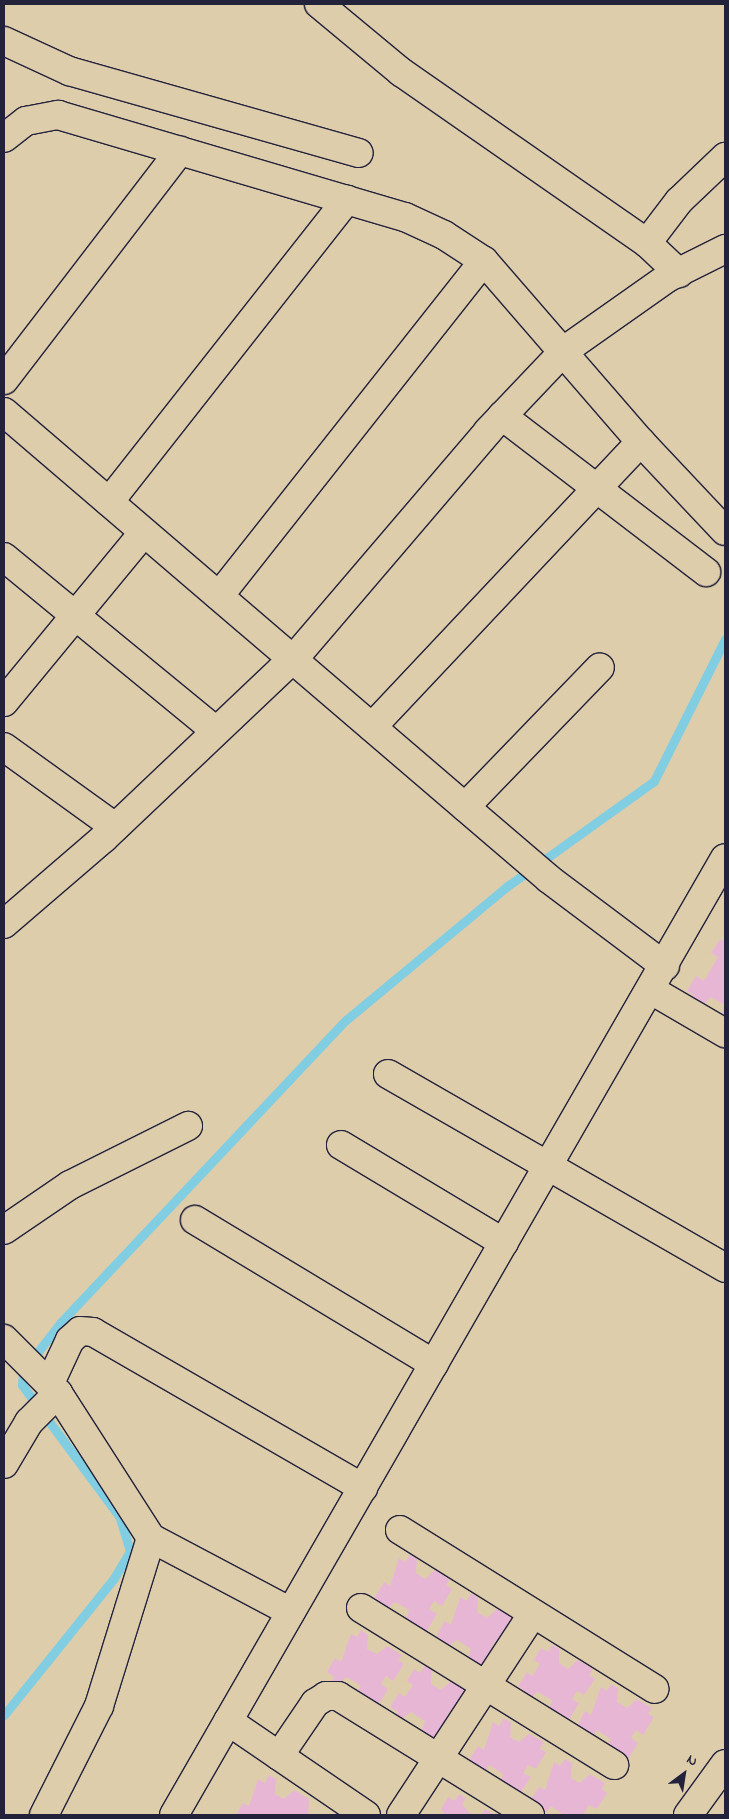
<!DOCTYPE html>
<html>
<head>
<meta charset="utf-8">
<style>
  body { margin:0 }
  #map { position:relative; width:729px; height:1819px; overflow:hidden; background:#decdab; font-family:"Indie Flower",sans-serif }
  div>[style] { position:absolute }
  .stream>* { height:9px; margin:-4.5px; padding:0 4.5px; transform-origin:4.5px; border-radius:4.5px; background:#81cde1 }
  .building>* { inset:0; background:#e8b6d5 }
  .roads { filter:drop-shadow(1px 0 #22223b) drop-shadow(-1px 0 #22223b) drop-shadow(0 1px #22223b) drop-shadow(0 -1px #22223b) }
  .minor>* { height:28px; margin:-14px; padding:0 14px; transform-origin:14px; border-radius:14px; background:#decdab }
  span { translate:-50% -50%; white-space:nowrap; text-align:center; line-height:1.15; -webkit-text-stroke:4px #decdab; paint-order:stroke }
  .frame { position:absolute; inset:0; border:5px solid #22223b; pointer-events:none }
  .north { position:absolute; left:659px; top:1749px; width:50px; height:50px; -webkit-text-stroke:4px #decdab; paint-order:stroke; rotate:31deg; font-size:14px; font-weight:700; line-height:20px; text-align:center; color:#22223b }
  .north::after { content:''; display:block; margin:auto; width:18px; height:22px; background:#22223b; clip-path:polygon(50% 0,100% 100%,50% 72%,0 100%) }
</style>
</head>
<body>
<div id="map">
  <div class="stream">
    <div style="left:4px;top:1715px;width:176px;rotate:-51.2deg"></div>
    <div style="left:114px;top:1578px;width:31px;rotate:-59deg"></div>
    <div style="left:130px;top:1551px;width:37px;rotate:-107deg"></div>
    <div style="left:119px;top:1516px;width:163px;rotate:-126.5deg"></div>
    <div style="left:22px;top:1385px;width:14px;rotate:-86deg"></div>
    <div style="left:23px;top:1371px;width:62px;rotate:-52.2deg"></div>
    <div style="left:61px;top:1322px;width:415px;rotate:-46.7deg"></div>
    <div style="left:346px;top:1020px;width:208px;rotate:-39.7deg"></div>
    <div style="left:506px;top:887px;width:182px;rotate:-35.6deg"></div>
    <div style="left:654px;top:781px;width:159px;rotate:-63.4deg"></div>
  </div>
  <div class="building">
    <div style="clip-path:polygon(720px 939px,725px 942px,725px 1026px,719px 1022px,724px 1005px,711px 997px,698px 1010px,688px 1003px,693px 995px,687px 991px,696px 976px,704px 981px,718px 957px,711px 953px)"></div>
    <div style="clip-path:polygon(410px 1555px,417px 1559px,416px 1573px,425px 1579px,435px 1570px,450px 1579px,446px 1585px,452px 1589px,442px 1606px,434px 1601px,429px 1609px,437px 1614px,426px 1632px,404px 1627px,409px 1610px,395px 1602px,385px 1610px,375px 1597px,384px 1582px,390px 1586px,399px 1558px,405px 1562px)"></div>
    <div style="clip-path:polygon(471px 1593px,478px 1598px,477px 1612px,487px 1618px,497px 1609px,512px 1617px,508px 1624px,514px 1627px,503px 1644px,496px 1640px,491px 1648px,498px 1652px,487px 1670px,465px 1666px,471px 1649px,457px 1640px,446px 1648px,437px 1635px,445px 1621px,451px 1625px,460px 1597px,467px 1601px)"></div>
    <div style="clip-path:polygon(361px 1630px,368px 1635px,367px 1649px,377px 1654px,387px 1646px,402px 1655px,398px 1660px,404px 1664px,393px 1681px,386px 1676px,381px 1684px,388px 1689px,377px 1707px,357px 1692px,361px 1686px,347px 1677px,336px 1685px,331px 1682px,334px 1677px,327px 1672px,335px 1658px,341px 1662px,351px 1634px,357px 1637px)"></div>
    <div style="clip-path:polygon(552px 1645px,559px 1649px,559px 1663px,568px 1669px,578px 1660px,593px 1669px,589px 1675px,595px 1679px,584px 1695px,577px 1691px,572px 1699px,579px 1703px,568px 1721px,547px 1717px,552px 1700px,538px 1692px,527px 1699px,522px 1697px,525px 1691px,518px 1686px,527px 1672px,532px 1676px,540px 1664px,534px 1660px,541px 1648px,548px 1652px)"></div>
    <div style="clip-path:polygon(425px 1666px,432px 1670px,431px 1684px,441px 1690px,451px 1681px,466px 1690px,462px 1696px,468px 1699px,457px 1716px,449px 1712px,445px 1720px,452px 1724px,441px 1743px,419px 1738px,425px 1721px,411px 1712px,400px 1720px,395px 1718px,398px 1712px,390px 1707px,399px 1693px,405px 1697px,413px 1685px,407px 1681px,414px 1669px,420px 1673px)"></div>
    <div style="clip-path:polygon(611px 1684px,618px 1688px,617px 1702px,627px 1708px,637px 1699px,652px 1708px,648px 1714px,654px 1717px,643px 1735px,636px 1730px,631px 1738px,638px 1743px,627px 1761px,607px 1745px,611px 1739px,597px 1730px,593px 1737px,581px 1735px,584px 1730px,577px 1726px,585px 1711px,591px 1715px,601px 1687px,607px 1691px)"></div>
    <div style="clip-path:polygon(504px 1718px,511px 1723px,510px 1737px,519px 1742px,529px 1734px,544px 1742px,540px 1749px,546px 1752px,536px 1769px,528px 1765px,523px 1773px,531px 1777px,519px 1795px,498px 1791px,503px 1774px,489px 1765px,485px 1772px,474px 1770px,477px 1765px,469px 1760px,478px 1746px,484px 1750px,493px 1722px,499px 1726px)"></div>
    <div style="clip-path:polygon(565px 1759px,572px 1763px,571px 1778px,580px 1783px,590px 1774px,605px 1783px,602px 1789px,607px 1793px,597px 1809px,589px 1805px,584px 1813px,588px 1815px,564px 1815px,551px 1806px,547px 1812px,530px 1801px,539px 1787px,545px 1790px,554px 1762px,560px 1766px)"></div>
    <div style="clip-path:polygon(269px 1775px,276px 1779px,275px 1794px,284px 1799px,294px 1790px,309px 1799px,308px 1815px,236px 1815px,243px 1803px,249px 1806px,258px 1779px,265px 1783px)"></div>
    <div style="clip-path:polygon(459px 1794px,466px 1798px,462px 1804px,471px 1815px,445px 1815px,441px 1809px,448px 1797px,455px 1801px)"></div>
    <div style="clip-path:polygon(485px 1809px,495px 1815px,481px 1815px)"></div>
  </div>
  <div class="roads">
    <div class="minor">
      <div style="left:319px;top:4px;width:107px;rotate:39.7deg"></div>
      <div style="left:401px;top:72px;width:300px;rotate:34.8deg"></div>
      <div style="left:647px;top:243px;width:44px;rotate:43.2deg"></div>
      <div style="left:4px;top:41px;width:72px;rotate:24.8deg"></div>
      <div style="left:69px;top:71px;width:301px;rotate:15.8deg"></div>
      <div style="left:4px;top:138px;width:28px;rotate:-38deg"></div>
      <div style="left:26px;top:121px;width:33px;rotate:-11deg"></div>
      <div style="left:58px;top:115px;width:362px;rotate:16.4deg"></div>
      <div style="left:405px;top:217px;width:43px;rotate:24.8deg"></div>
      <div style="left:444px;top:235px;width:48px;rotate:33deg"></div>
      <div style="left:484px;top:261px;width:240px;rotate:49.1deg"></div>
      <div style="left:641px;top:442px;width:122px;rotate:46.7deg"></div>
      <div style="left:647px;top:243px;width:53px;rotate:-52.7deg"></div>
      <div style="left:679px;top:201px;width:64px;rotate:-43.7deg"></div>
      <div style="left:4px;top:380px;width:289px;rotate:-52.5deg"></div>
      <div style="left:4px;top:412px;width:718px;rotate:40.59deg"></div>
      <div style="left:549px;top:879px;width:145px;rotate:36.9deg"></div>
      <div style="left:502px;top:416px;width:257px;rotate:37.4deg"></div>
      <div style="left:109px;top:502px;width:385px;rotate:-51.8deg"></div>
      <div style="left:4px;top:557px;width:274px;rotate:39.4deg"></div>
      <div style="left:219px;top:596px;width:427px;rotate:-51.7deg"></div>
      <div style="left:4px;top:702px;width:220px;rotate:-50.5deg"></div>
      <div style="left:372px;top:727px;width:392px;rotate:-46.7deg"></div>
      <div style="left:4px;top:747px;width:137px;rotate:35.8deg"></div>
      <div style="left:465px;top:807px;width:194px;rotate:-46deg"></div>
      <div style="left:4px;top:924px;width:132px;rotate:-40.7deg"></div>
      <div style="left:104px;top:838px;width:266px;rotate:-43.5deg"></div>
      <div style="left:297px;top:655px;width:294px;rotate:-49.5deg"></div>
      <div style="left:488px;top:431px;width:112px;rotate:-46.5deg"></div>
      <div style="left:565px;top:350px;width:125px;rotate:-35.2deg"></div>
      <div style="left:667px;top:278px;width:65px;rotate:-26.6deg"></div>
      <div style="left:651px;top:990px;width:86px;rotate:30.2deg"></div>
      <div style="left:388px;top:1074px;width:389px;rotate:29.9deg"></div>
      <div style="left:341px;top:1145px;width:190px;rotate:31deg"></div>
      <div style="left:195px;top:1220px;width:279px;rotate:31.1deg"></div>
      <div style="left:4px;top:1230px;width:80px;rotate:-34.3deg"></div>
      <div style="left:70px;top:1185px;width:132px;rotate:-26.6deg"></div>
      <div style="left:4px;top:1339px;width:76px;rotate:45deg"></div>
      <div style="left:58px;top:1393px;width:172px;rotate:57.3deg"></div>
      <div style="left:151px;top:1538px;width:158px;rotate:27.9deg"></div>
      <div style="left:50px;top:1383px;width:47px;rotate:-65.1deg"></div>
      <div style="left:70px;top:1340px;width:13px;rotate:-42deg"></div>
      <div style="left:80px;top:1331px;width:13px;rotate:4deg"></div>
      <div style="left:93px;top:1332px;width:312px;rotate:30deg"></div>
      <div style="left:4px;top:1464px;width:49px;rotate:-59.2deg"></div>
      <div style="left:29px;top:1422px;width:41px;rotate:-45deg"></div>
      <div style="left:400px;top:1530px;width:300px;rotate:32deg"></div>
      <div style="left:361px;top:1608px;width:298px;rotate:31.8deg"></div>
      <div style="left:228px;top:1721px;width:167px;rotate:34.3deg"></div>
      <div style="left:279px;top:1756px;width:64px;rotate:-55.8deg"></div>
      <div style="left:315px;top:1703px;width:13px;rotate:-32deg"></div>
      <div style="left:326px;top:1696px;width:12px"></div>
      <div style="left:338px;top:1696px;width:226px;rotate:31.8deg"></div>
      <div style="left:44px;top:1815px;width:122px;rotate:-63.2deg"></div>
      <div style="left:99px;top:1706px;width:176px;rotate:-72.8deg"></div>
      <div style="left:174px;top:1815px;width:1104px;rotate:-60.07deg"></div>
      <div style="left:401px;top:1815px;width:239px;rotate:-56.8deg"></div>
      <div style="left:688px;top:1815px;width:63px;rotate:-54deg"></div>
    </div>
  </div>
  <div class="frame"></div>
  <div class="north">N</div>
</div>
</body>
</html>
